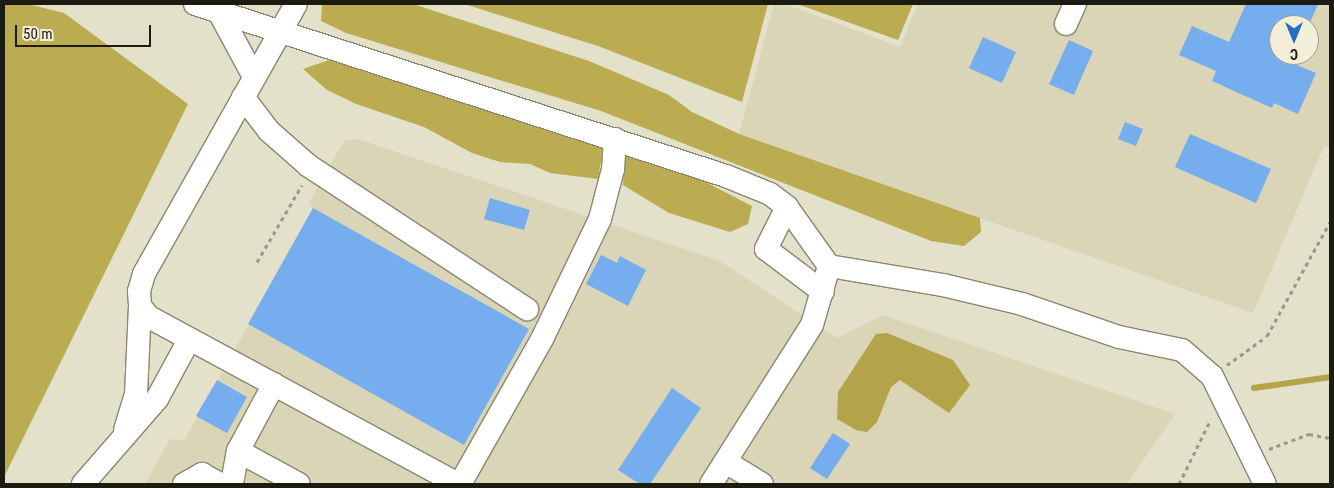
<!DOCTYPE html>
<html>
<head>
<meta charset="utf-8">
<style>
  body { margin:0 }
  #map { position:relative; width:1334px; height:488px; overflow:hidden; background:#e4e1ca; font-family:"Roboto Condensed",sans-serif }
  div>[style] { position:absolute }
  .built>* { inset:0; background:#d9d5b6 }
  .forest>* { inset:0; background:#bbac52 }
  .water>* { inset:0; background:#b3a349 }
  .stream>* { height:5.5px; margin:-2.75px; padding:0 2.75px; transform-origin:2.75px; border-radius:2.75px; background:#b3a349 }
  .building>* { inset:0; background:#75adee }
  .path>* { height:3px; margin-top:-1.5px; transform-origin:0; background:repeating-linear-gradient(90deg,#9a9886 0 4px,transparent 0 8px) }
  .roads { filter:drop-shadow(1px 0 #8a8671) drop-shadow(-1px 0 #8a8671) drop-shadow(0 1px #8a8671) drop-shadow(0 -1px #8a8671) }
  .minor>* { height:22px; margin:-11px; padding:0 11px; transform-origin:11px; border-radius:11px; background:#fff }
  span { translate:-50% -50%; white-space:nowrap; text-align:center; line-height:1.15; -webkit-text-stroke:5px #f2eed7; paint-order:stroke }
  .frame { position:absolute; inset:0; border:5px solid #1c1b12; pointer-events:none }
  .north { position:absolute; left:1269px; top:15px; width:50px; height:50px; box-sizing:border-box; background:#f2eed7; border:1px solid #9c9a88; border-radius:50%; rotate:180deg; font-size:14px; font-weight:700; line-height:20px; text-align:center; color:#1c1b12 }
  .north::after { content:''; display:block; margin:auto; width:18px; height:22px; background:#236fbf; clip-path:polygon(50% 0,100% 100%,50% 72%,0 100%) }
  .scale { position:absolute; left:15px; top:25px; width:136px; height:22px; box-sizing:border-box; border:2px solid #1c1b12; border-top:0; padding-left:6px; font-size:15px; line-height:18px; white-space:nowrap; color:#1c1b12; -webkit-text-stroke:4px #f2eed7; paint-order:stroke }
</style>
</head>
<body>
<div id="map">
  <div class="built">
    <div style="clip-path:polygon(evenodd,774px 4px,785px 4px,900px 47px,918px 4px,1330px 4px,1330px 147px,1324px 146px,1253px 313px,739px 134px,774px 4px,1279px 25px,1309px 25px,1309px 55px,1279px 55px,1279px 25px)"></div>
    <div style="clip-path:polygon(358px 139px,720px 261px,837px 338px,883px 315px,1175px 414px,1127px 484px,145px 484px,170px 439px,184px 441px,313px 209px,309px 203px,344px 141px)"></div>
  </div>
  <div class="forest">
    <div style="clip-path:polygon(4px 4px,28px 4px,64px 13px,188px 104px,4px 477px)"></div>
    <div style="clip-path:polygon(322px 4px,413px 4px,589px 61px,669px 95px,692px 112px,739px 134px,980px 218px,981px 232px,964px 246px,931px 241px,601px 111px,346px 33px,321px 21px)"></div>
    <div style="clip-path:polygon(464px 4px,768px 4px,742px 102px,598px 46px)"></div>
    <div style="clip-path:polygon(797px 4px,913px 4px,898px 40px)"></div>
    <div style="clip-path:polygon(329px 60px,603px 148px,598px 179px,550px 173px,530px 164px,500px 162px,472px 153px,424px 127px,356px 104px,327px 90px,303px 69px)"></div>
    <div style="clip-path:polygon(625px 154px,690px 174px,752px 206px,748px 224px,730px 232px,669px 213px,623px 185px)"></div>
  </div>
  <div class="water">
    <div style="clip-path:polygon(887px 333px,953px 360px,970px 385px,949px 413px,900px 380px,891px 387px,877px 422px,867px 432px,856px 430px,837px 419px,838px 392px,876px 334px)"></div>
  </div>
  <div class="stream">
    <div style="left:1254px;top:388px;width:77px;rotate:-8.2deg"></div>
  </div>
  <div class="building">
    <div style="clip-path:polygon(1246px 4px,1318px 4px,1309px 25px,1279px 25px,1279px 55px,1296px 55px,1292px 63px,1316px 73px,1298px 114px,1274px 103px,1272px 108px,1212px 81px,1216px 71px,1179px 55px,1192px 26px,1229px 42px)"></div>
    <div style="clip-path:polygon(983px 37px,1016px 52px,1002px 83px,969px 68px)"></div>
    <div style="clip-path:polygon(1069px 40px,1093px 51px,1074px 95px,1049px 84px)"></div>
    <div style="clip-path:polygon(1125px 122px,1143px 129px,1136px 146px,1118px 139px)"></div>
    <div style="clip-path:polygon(1190px 134px,1271px 169px,1256px 203px,1175px 167px)"></div>
    <div style="clip-path:polygon(490px 198px,530px 210px,524px 230px,484px 219px)"></div>
    <div style="clip-path:polygon(313px 208px,529px 329px,464px 445px,248px 324px)"></div>
    <div style="clip-path:polygon(601px 255px,617px 263px,620px 256px,646px 270px,628px 306px,586px 284px)"></div>
    <div style="clip-path:polygon(217px 380px,247px 397px,227px 433px,196px 416px)"></div>
    <div style="clip-path:polygon(672px 388px,701px 408px,650px 484px,640px 484px,618px 470px)"></div>
    <div style="clip-path:polygon(833px 433px,850px 444px,827px 479px,810px 468px)"></div>
  </div>
  <div class="path">
    <div style="left:257px;top:262px;width:89px;rotate:-59.7deg"></div>
    <div style="left:1227px;top:365px;width:49px;rotate:-35.9deg"></div>
    <div style="left:1267px;top:336px;width:130px;rotate:-61.1deg"></div>
    <div style="left:1269px;top:449px;width:43px;rotate:-20.6deg"></div>
    <div style="left:1309px;top:434px;width:21px;rotate:11deg"></div>
    <div style="left:1179px;top:484px;width:72px;rotate:-63.8deg"></div>
  </div>
  <div class="roads">
    <div class="minor">
      <div style="left:195px;top:4px;width:558px;rotate:17.95deg"></div>
      <div style="left:726px;top:176px;width:48px;rotate:22.2deg"></div>
      <div style="left:770px;top:194px;width:21px;rotate:37deg"></div>
      <div style="left:787px;top:207px;width:72px;rotate:54.6deg"></div>
      <div style="left:829px;top:266px;width:116px;rotate:9.5deg"></div>
      <div style="left:943px;top:285px;width:81px;rotate:13.5deg"></div>
      <div style="left:1022px;top:304px;width:102px;rotate:18.8deg"></div>
      <div style="left:1119px;top:337px;width:64px;rotate:11.7deg"></div>
      <div style="left:1182px;top:350px;width:40px;rotate:41deg"></div>
      <div style="left:1212px;top:376px;width:120px;rotate:63.9deg"></div>
      <div style="left:296px;top:4px;width:310px;rotate:119.4deg"></div>
      <div style="left:144px;top:274px;width:18px;rotate:106deg"></div>
      <div style="left:139px;top:291px;width:15px;rotate:86deg"></div>
      <div style="left:140px;top:306px;width:14px;rotate:51deg"></div>
      <div style="left:149px;top:317px;width:351px;rotate:28.4deg"></div>
      <div style="left:219px;top:12px;width:74px;rotate:61.7deg"></div>
      <div style="left:1066px;top:24px;width:22px;rotate:-66deg"></div>
      <div style="left:243px;top:97px;width:43px;rotate:52.6deg"></div>
      <div style="left:269px;top:131px;width:53px;rotate:41.2deg"></div>
      <div style="left:309px;top:166px;width:261px;rotate:33.3deg"></div>
      <div style="left:787px;top:207px;width:47px;rotate:116.6deg"></div>
      <div style="left:766px;top:249px;width:71px;rotate:37deg"></div>
      <div style="left:125px;top:430px;width:38px;rotate:-73deg"></div>
      <div style="left:136px;top:394px;width:88px;rotate:-87.4deg"></div>
      <div style="left:238px;top:451px;width:69px;rotate:28.4deg"></div>
      <div style="left:726px;top:462px;width:42px;rotate:31.4deg"></div>
      <div style="left:83px;top:484px;width:113px;rotate:-49deg"></div>
      <div style="left:157px;top:399px;width:67px;rotate:-61.5deg"></div>
      <div style="left:184px;top:484px;width:21px;rotate:-29deg"></div>
      <div style="left:202px;top:474px;width:21px;rotate:29deg"></div>
      <div style="left:232px;top:484px;width:34px;rotate:-80deg"></div>
      <div style="left:238px;top:451px;width:76px;rotate:-61.8deg"></div>
      <div style="left:460px;top:484px;width:169px;rotate:-60.5deg"></div>
      <div style="left:543px;top:337px;width:131px;rotate:-64.2deg"></div>
      <div style="left:600px;top:219px;width:52px;rotate:-75.4deg"></div>
      <div style="left:613px;top:169px;width:30px;rotate:-86deg"></div>
      <div style="left:711px;top:484px;width:188px;rotate:-57.6deg"></div>
      <div style="left:812px;top:325px;width:61px;rotate:-73.9deg"></div>
    </div>
  </div>
  <div class="frame"></div>
  <div class="north">С</div>
  <div class="scale">50 m</div>
</div>
</body>
</html>
